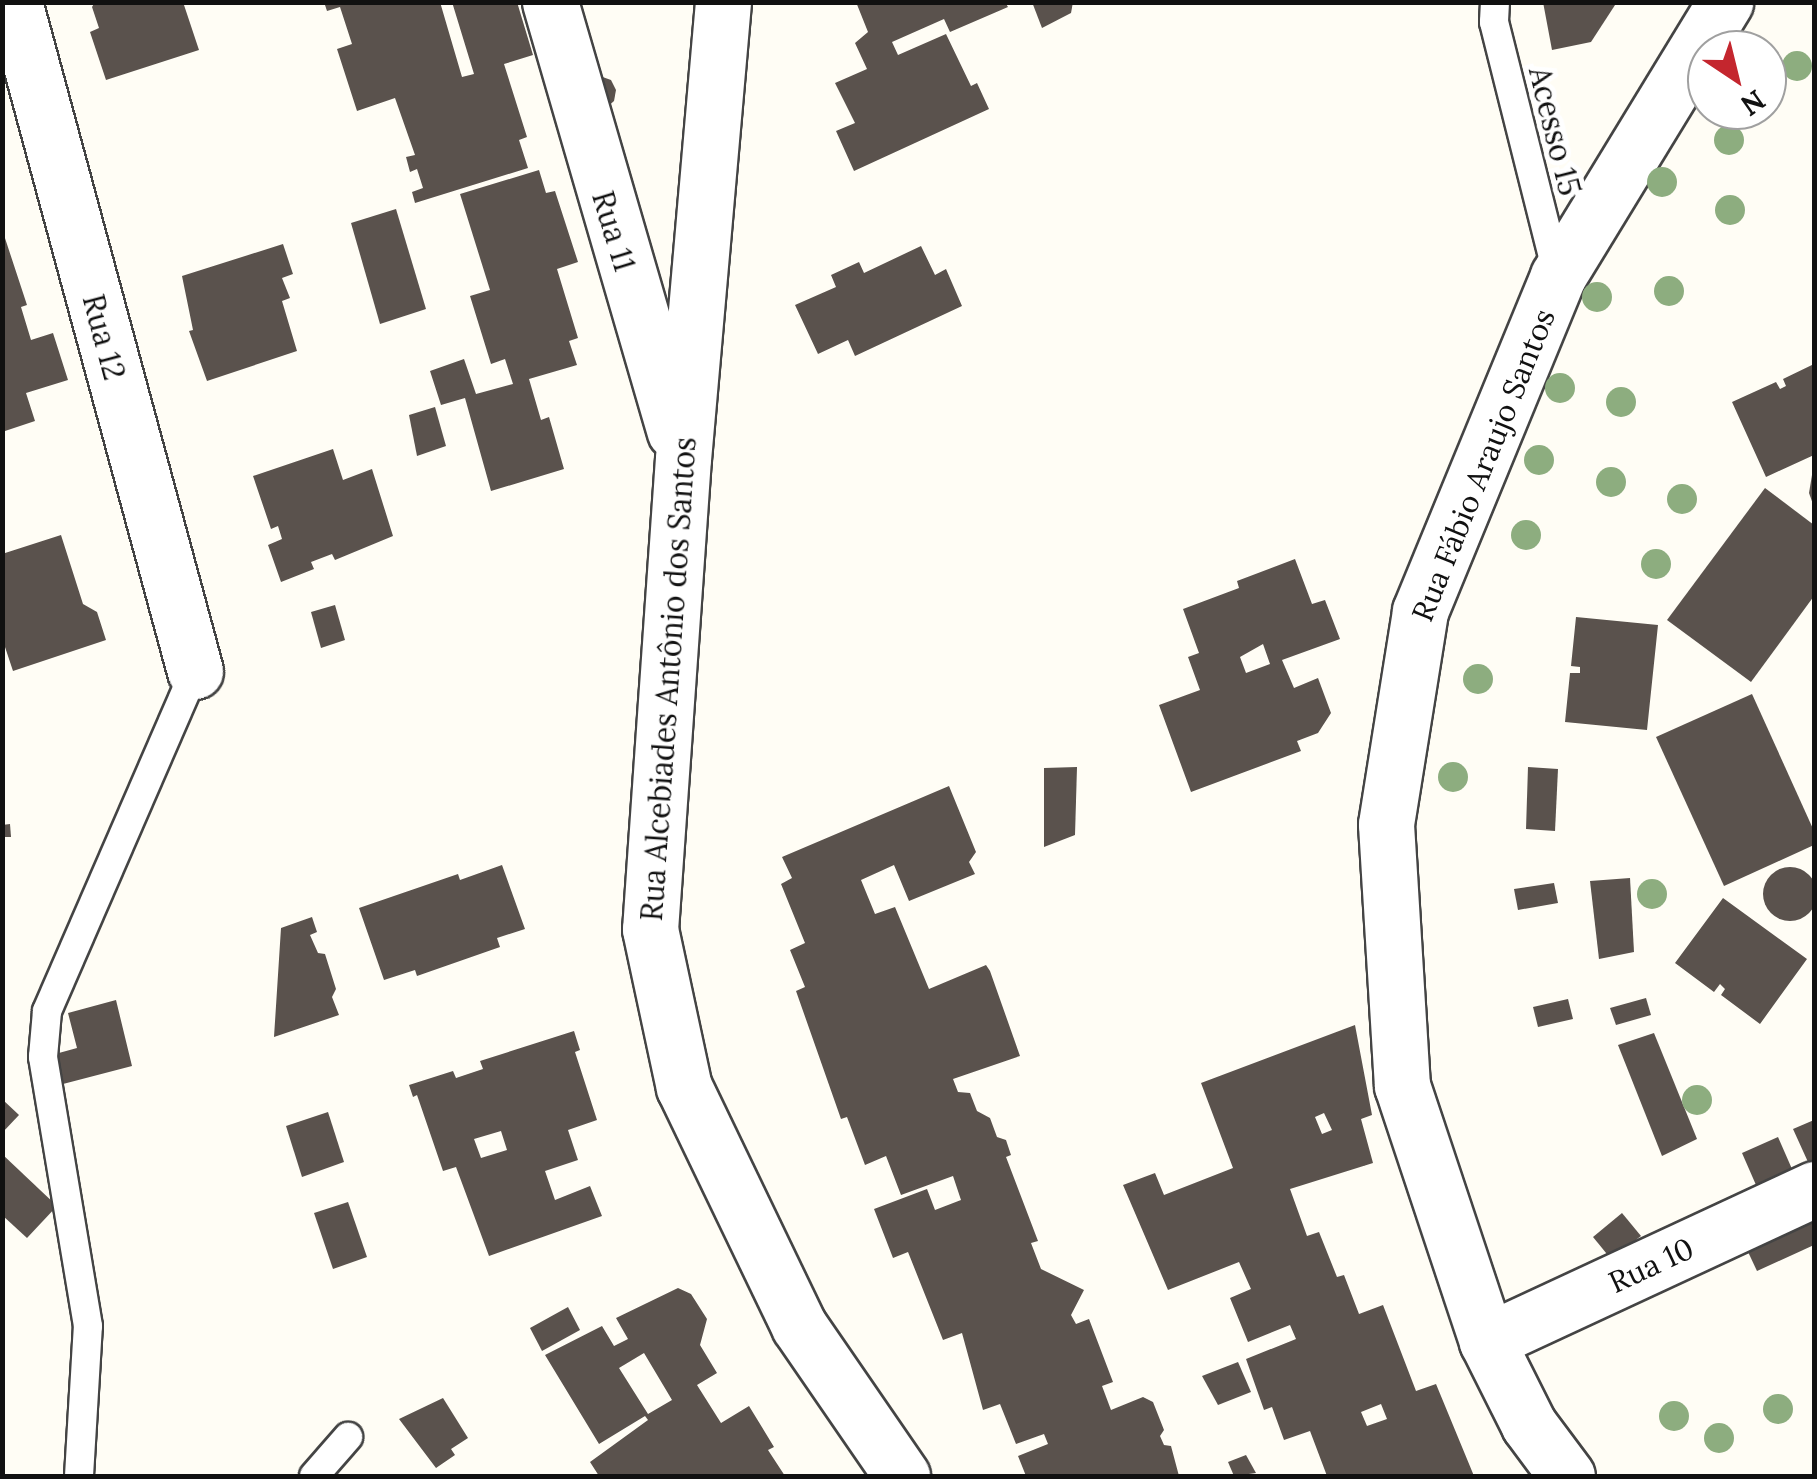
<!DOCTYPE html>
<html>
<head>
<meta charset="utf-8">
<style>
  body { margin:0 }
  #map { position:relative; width:1817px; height:1479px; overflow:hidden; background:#fffdf5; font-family:Lora,serif }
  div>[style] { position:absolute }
  .building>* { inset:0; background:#5a524d }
  .round { border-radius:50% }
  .roads { filter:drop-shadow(2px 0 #444) drop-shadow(-2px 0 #444) drop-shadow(0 2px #444) drop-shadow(0 -2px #444) }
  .lane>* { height:28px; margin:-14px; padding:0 14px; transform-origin:14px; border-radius:14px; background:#fff }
  .street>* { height:55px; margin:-27.5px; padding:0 27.5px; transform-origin:27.5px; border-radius:27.5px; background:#fff }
  .trees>* { width:30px; height:30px; margin:-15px; border-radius:50%; background:#8dad7f }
  span { translate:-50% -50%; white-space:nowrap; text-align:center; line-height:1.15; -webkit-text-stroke:10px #fff; paint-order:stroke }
  .street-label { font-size:30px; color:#111 }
  .frame { position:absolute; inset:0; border:5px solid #111; pointer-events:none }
  .north { position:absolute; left:1687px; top:30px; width:100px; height:100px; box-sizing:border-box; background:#fff; border:2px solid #a0a0a0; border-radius:50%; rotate:145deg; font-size:28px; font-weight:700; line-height:40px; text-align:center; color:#111 }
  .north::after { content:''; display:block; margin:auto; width:35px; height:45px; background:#c4262e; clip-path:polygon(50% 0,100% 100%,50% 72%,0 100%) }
</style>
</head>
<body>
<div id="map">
  <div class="building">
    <div style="clip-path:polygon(95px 2px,183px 2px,199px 50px,106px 80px,90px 32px,99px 28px,92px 7px)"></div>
    <div style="clip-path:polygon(324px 2px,440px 2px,462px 77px,474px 74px,452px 2px,517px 2px,533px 55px,504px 64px,527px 137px,519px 140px,528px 168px,415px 203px,412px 192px,423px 188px,417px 169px,410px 172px,406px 157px,415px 155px,395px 98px,357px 111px,337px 49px,352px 44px,340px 7px,327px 11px)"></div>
    <div style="clip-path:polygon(856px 2px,1005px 2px,1008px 7px,950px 32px,944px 19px,892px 42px,898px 55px,946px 34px,971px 86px,977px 83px,989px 109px,854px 171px,836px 131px,855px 123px,835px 83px,867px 69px,855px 43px,868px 32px)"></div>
    <div style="clip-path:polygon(1032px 2px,1073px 2px,1071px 13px,1042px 28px)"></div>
    <div style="clip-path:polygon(1543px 2px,1617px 2px,1591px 42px,1552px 50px)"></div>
    <div style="clip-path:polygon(597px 75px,611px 80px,616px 90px,614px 101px,605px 109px)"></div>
    <div style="clip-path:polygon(539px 170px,546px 193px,555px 191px,578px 262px,557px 269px,578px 338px,569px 341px,577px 365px,529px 379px,541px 420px,549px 417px,564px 469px,491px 491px,465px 398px,441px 405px,430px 371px,464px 359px,476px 394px,513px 384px,505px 359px,491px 364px,470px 296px,490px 290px,460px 194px)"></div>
    <div style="clip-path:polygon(396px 209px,426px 309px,380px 324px,351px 223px)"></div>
    <div style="clip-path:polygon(2px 229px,27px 305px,21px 307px,31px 340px,53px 333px,68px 380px,26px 393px,35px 421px,2px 432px)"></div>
    <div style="clip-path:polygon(283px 244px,293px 274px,282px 278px,290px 298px,282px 301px,297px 351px,207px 381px,189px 331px,193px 330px,182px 276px)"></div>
    <div style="clip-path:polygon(921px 246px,935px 275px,946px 269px,962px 306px,855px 356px,848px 340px,818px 354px,795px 305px,836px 287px,831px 275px,859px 262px,864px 273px)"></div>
    <div style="clip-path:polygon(1814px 364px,1814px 455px,1766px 477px,1732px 402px,1776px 382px,1780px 389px,1786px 386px,1783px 379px)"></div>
    <div style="clip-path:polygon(435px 407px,446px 446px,417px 456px,409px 415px)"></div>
    <div style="clip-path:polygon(333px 449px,343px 480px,372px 469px,393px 536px,335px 560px,332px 554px,311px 562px,314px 569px,281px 582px,268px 545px,282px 539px,278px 526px,271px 529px,253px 476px)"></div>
    <div style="clip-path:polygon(1813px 469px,1814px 469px,1814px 507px,1809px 493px)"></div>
    <div style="clip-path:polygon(1765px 488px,1814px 525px,1814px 596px,1751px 682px,1667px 620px)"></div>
    <div style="clip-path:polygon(61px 535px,83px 604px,97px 612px,106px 640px,13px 671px,2px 638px,2px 554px)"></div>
    <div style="clip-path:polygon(evenodd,1295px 559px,1312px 604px,1325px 600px,1340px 639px,1282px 660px,1294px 688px,1318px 678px,1331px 713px,1318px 733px,1297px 741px,1301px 751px,1191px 792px,1159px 705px,1200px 690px,1188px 657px,1199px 653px,1183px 609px,1239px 588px,1237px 581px,1295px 559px,1263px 644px,1270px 664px,1246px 673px,1240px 657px,1263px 644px)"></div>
    <div style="clip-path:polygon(335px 605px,345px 640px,321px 648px,311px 612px)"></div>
    <div style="clip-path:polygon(1576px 617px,1658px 625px,1647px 730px,1565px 722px,1570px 673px,1580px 673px,1580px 667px,1571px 666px)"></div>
    <div style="clip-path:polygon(1752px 694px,1814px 831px,1814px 845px,1724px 886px,1656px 737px)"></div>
    <div style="clip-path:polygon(1077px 767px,1075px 835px,1044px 847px,1044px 768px)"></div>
    <div style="clip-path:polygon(1528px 767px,1558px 769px,1555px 831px,1526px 829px)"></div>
    <div style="clip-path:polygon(949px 786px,976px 852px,969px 862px,975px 874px,909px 901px,894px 865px,861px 880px,875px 914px,895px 907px,929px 989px,986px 965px,990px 971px,1020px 1056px,953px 1079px,958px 1092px,970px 1093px,977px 1111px,990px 1118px,997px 1137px,1006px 1140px,1011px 1155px,1006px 1157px,1038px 1241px,1031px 1243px,1041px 1269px,1084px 1290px,1071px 1315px,1076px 1324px,1089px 1319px,1113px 1382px,1102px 1386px,1111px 1410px,1143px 1397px,1153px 1402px,1164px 1430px,1160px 1436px,1164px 1445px,1171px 1446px,1179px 1476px,1026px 1476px,1018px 1456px,1048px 1444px,1044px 1434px,1016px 1444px,1000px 1404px,983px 1410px,962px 1333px,943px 1340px,908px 1252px,893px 1258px,874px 1209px,927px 1189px,935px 1210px,961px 1200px,953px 1176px,901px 1195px,886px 1156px,865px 1165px,847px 1117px,841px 1119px,796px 991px,805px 987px,790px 950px,805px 943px,781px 884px,792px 878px,782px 857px)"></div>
    <div style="clip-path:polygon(10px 824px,11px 837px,2px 837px,2px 825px)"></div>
    <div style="clip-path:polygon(502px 865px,525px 929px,497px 938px,500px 947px,417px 976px,415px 970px,384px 980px,359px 908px,458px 874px,460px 880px)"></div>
    <div class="round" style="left:1763px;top:867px;width:54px;height:54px"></div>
    <div style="clip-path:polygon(1630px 878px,1634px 952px,1599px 959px,1590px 881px)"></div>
    <div style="clip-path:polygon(1554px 883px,1558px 903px,1518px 910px,1514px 889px)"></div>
    <div style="clip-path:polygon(1723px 898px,1807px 959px,1760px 1024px,1721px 995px,1725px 989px,1720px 984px,1714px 992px,1675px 963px)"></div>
    <div style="clip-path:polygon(312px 917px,317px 932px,310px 935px,318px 953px,325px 954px,336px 989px,332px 997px,339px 1015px,274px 1037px,281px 928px)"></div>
    <div style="clip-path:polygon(1646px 998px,1651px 1015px,1616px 1025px,1610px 1008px)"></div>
    <div style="clip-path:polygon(1568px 999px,1573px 1019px,1538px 1027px,1533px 1007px)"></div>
    <div style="clip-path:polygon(116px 1000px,132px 1066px,63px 1084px,48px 1056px,77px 1048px,68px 1013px)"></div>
    <div style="clip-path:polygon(evenodd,1355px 1025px,1372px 1115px,1361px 1119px,1373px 1163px,1290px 1189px,1307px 1236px,1319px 1232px,1337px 1277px,1344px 1275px,1359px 1314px,1383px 1305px,1416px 1391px,1436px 1384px,1474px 1476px,1327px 1476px,1310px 1431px,1284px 1440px,1272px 1407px,1264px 1410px,1246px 1359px,1296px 1339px,1290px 1325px,1248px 1342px,1230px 1298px,1251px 1289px,1239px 1262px,1168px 1290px,1123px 1185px,1155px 1173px,1164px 1195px,1233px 1168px,1201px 1083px,1355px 1025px,1324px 1113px,1332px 1130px,1322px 1134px,1315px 1117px,1324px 1113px,1355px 1025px,1381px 1404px,1387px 1419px,1367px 1426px,1361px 1412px,1381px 1404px)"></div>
    <div style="clip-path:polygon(evenodd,574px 1031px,580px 1050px,575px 1052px,597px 1120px,568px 1130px,578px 1160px,545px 1171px,555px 1200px,590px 1186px,602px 1216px,489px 1256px,456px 1167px,443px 1171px,417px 1095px,413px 1097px,409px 1085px,453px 1071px,456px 1078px,483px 1069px,480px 1061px,574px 1031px,501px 1131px,507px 1150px,481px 1158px,474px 1139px,501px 1131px)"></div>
    <div style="clip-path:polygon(1654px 1033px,1697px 1139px,1662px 1156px,1618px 1045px)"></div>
    <div style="clip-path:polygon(2px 1099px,19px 1115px,2px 1133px)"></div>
    <div style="clip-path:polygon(328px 1112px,344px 1162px,302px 1177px,286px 1126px)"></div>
    <div style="clip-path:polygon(1814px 1120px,1814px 1159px,1808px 1162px,1793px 1129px)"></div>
    <div style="clip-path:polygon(1778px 1137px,1792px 1169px,1756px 1185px,1742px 1153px)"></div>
    <div style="clip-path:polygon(2px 1154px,57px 1206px,27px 1238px,2px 1215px)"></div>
    <div style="clip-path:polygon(348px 1202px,367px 1257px,333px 1269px,314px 1213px)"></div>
    <div style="clip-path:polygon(1814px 1204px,1814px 1245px,1757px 1271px,1741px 1237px)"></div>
    <div style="clip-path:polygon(1622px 1213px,1641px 1236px,1611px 1259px,1593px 1237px)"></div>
    <div style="clip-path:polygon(evenodd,678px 1288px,691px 1294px,707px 1319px,700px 1345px,717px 1373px,697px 1385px,721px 1423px,749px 1406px,774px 1447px,768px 1450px,785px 1476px,599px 1476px,590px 1462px,648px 1420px,645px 1416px,599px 1444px,545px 1355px,602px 1326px,614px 1346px,628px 1339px,616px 1318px,678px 1288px,644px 1353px,672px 1400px,648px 1414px,619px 1368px,644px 1353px)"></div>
    <div style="clip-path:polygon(568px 1307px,580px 1330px,542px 1351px,530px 1328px)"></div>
    <div style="clip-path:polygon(1238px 1362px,1251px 1392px,1218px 1405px,1202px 1376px)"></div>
    <div style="clip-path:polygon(443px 1398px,468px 1438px,451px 1449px,455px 1455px,436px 1468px,399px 1419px)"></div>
    <div style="clip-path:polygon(1246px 1455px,1256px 1473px,1234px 1476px,1228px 1462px)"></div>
  </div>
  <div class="roads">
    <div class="lane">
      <div style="left:1495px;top:2px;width:20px;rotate:93deg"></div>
      <div style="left:1494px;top:22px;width:259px;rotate:75.9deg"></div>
      <div style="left:79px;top:1476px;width:150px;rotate:-86.6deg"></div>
      <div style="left:88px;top:1326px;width:273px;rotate:-99.5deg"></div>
      <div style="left:43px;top:1057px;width:46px;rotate:-85deg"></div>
      <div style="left:47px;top:1011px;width:371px;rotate:-66.5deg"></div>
      <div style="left:314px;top:1476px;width:52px;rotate:-48.9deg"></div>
    </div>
    <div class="street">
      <div style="left:14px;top:2px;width:693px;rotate:74.86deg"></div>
      <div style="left:550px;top:2px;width:447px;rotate:73.8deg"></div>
      <div style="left:723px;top:2px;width:458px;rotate:95deg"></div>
      <div style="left:683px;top:458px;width:472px;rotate:94deg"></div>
      <div style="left:650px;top:929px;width:162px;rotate:77.9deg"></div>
      <div style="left:684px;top:1087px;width:265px;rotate:64.3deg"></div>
      <div style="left:799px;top:1326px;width:182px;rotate:55.5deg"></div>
      <div style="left:1487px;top:1341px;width:361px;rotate:-24.9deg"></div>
      <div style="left:1567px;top:1476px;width:64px;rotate:-126.7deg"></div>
      <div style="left:1529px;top:1425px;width:94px;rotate:-116.6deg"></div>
      <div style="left:1487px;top:1341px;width:269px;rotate:-108.4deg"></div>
      <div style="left:1402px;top:1086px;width:262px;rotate:-93.5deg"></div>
      <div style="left:1386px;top:824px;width:216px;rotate:-80.9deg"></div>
      <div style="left:1420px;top:611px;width:362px;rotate:-67.6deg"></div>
      <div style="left:1558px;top:276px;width:321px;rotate:-58.6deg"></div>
    </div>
  </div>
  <div class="trees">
    <div style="left:1797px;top:66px"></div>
    <div style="left:1729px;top:140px"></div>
    <div style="left:1662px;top:182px"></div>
    <div style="left:1730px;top:210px"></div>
    <div style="left:1669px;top:291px"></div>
    <div style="left:1597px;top:297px"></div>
    <div style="left:1560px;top:388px"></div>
    <div style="left:1621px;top:402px"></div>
    <div style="left:1539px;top:460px"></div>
    <div style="left:1611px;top:482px"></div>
    <div style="left:1682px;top:499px"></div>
    <div style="left:1526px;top:535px"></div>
    <div style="left:1656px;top:564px"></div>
    <div style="left:1478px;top:679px"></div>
    <div style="left:1453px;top:777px"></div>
    <div style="left:1652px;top:894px"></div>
    <div style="left:1697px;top:1100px"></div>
    <div style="left:1778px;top:1409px"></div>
    <div style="left:1674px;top:1416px"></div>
    <div style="left:1719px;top:1438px"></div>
  </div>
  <div class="street-label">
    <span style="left:1555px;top:131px;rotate:76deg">Acesso 15</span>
    <span style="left:614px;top:231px;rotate:73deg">Rua 11</span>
    <span style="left:104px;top:337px;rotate:75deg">Rua 12</span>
    <span style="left:1483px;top:465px;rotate:-68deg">Rua Fábio Araujo Santos</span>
    <span style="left:668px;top:679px;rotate:-86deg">Rua Alcebiades Antônio dos Santos</span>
    <span style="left:1651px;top:1265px;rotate:-25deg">Rua 10</span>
  </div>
  <div class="frame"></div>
  <div class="north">N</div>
</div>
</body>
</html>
